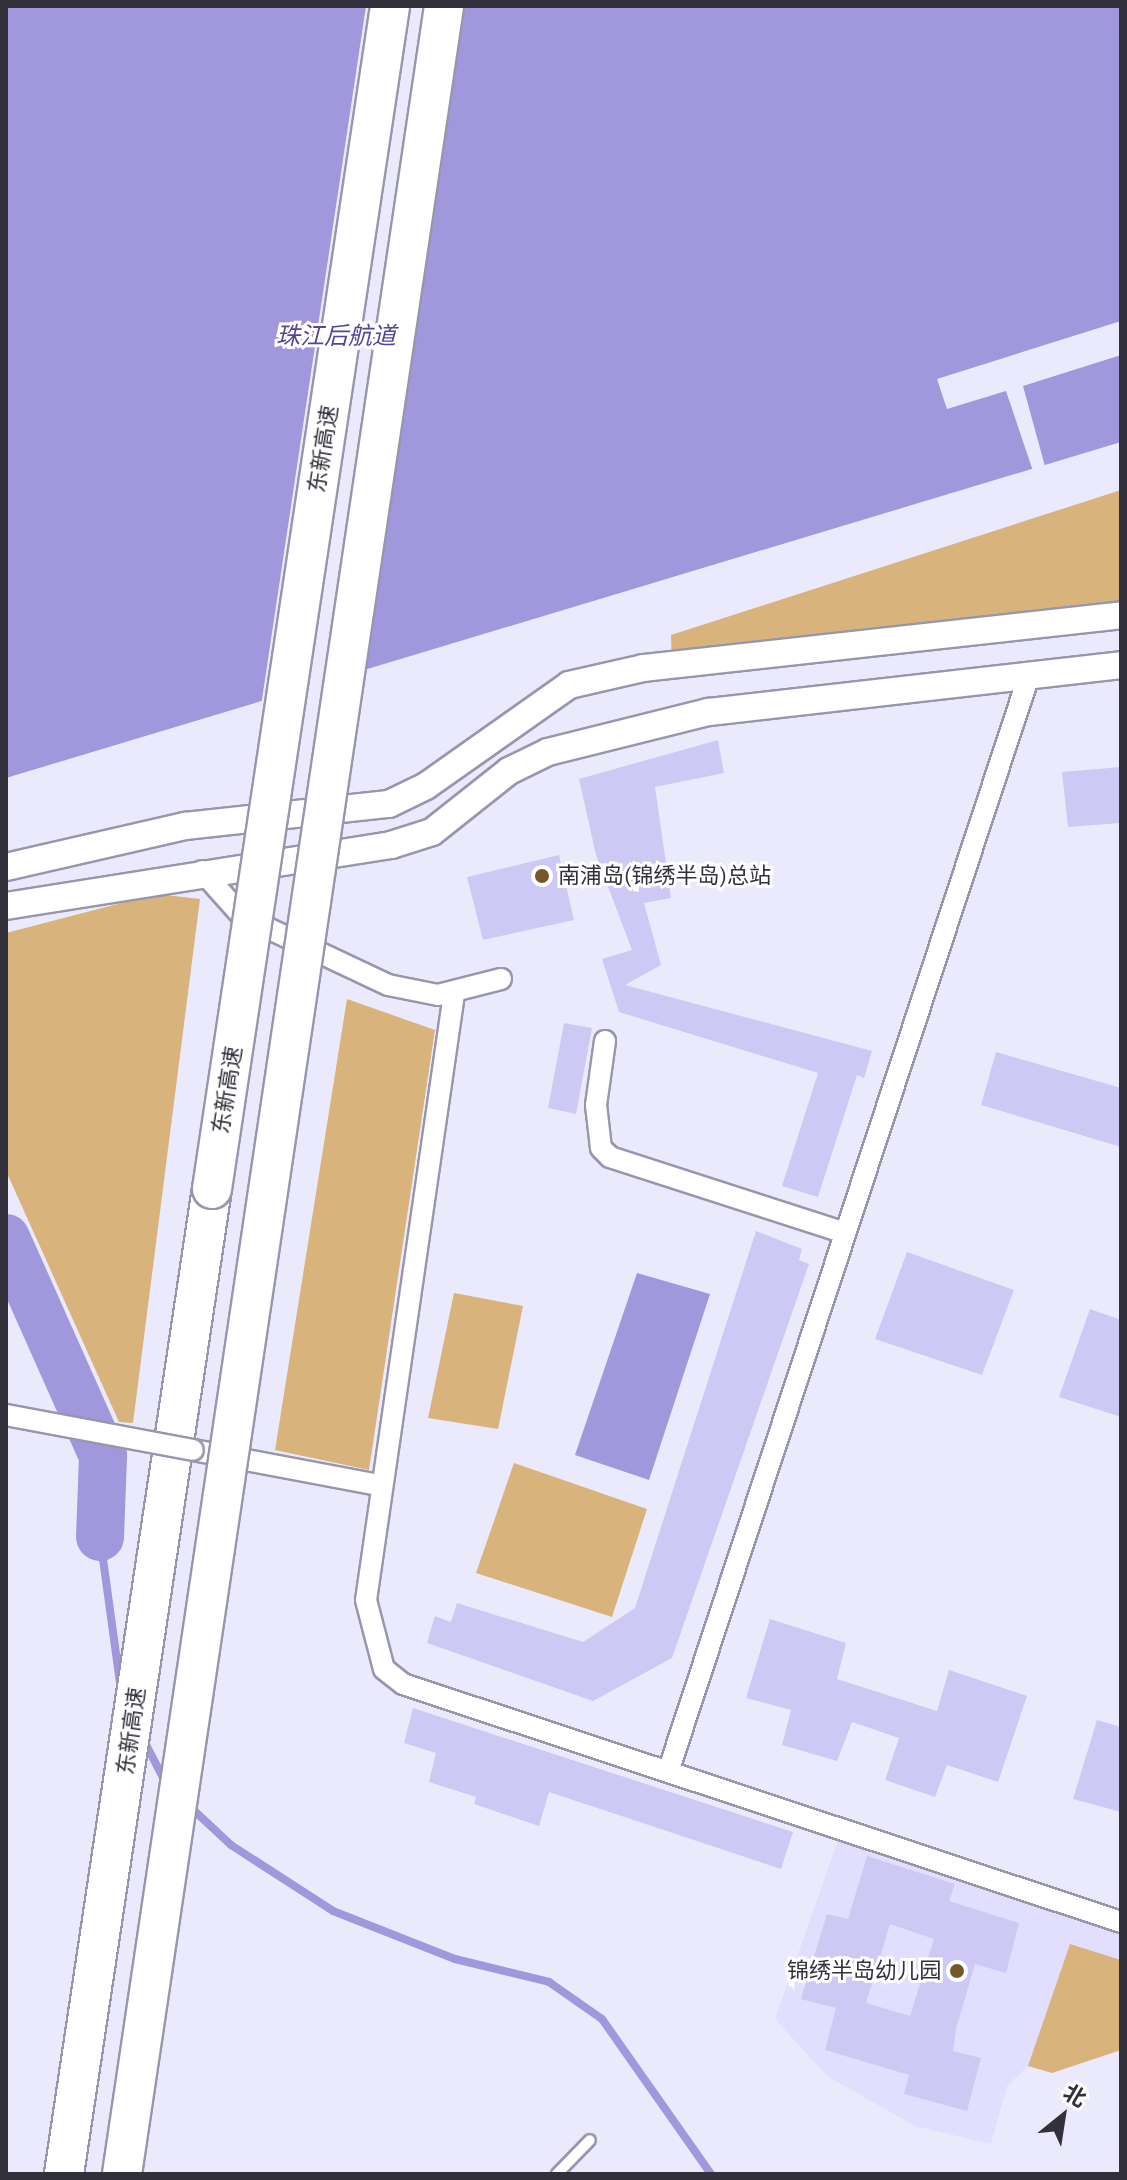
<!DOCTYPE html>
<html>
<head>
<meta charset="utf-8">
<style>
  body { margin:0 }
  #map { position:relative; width:1127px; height:2180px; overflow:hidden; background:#ebeafd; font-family:"Source Serif 4","Noto Sans SC",serif }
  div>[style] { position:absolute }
  .built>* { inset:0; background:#e1defe }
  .green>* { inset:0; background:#d8b37b }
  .water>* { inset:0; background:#a097dc }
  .pier>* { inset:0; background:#ebeafd }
  .stream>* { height:8px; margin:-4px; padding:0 4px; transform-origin:4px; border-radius:4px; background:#a097dc }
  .river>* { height:48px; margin:-24px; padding:0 24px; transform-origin:24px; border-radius:24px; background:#a097dc }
  .building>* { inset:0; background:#cdc9f4 }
  .roads { filter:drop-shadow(2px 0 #9896ad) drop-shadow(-2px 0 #9896ad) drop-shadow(0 2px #9896ad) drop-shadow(0 -2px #9896ad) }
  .service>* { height:10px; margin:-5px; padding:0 5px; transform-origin:5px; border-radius:5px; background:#fff }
  .minor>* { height:20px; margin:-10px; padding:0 10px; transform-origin:10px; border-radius:10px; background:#fff }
  .tertiary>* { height:26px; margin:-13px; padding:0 13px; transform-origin:13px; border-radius:13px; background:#fff }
  .motorway>* { height:38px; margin:-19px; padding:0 19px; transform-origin:19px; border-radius:19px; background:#fff }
  .bridges { filter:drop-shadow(2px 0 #9896ad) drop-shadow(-2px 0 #9896ad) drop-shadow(0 2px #9896ad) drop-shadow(0 -2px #9896ad) }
  .minor-bridge>* { height:20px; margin:-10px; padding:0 10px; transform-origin:10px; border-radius:10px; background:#fff }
  .motorway-bridge>* { height:38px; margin:-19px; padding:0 19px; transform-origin:19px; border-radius:19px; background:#fff }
  .dots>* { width:22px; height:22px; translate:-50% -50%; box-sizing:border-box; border:4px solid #fff; border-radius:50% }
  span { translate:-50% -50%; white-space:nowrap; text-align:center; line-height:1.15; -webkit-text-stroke:6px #fff; paint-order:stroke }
  .street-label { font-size:22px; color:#32313b }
  .poi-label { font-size:22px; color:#32313b }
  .left { translate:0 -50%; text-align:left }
  .right { translate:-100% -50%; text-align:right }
  .water-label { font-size:24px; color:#564597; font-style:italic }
  .frame { position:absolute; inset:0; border:8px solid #32313b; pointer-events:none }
  .north { position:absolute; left:1023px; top:2076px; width:80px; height:80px; -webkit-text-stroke:6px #fff; paint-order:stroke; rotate:30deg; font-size:22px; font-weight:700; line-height:32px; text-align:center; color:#32313b }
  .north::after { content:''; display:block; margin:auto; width:28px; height:36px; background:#32313b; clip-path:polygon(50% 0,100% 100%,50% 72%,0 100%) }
</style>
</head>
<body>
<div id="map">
  <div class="built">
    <div style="clip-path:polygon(842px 1829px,1121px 1922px,1121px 2050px,1052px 2073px,1028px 2066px,1007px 2086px,991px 2144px,915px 2126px,827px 2076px,775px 2019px)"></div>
  </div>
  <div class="green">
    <div style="clip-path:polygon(1121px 490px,1121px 615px,672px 665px,671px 635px)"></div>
    <div style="clip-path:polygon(156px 894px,200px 899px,133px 1423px,119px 1422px,6px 1171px,6px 933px)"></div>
    <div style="clip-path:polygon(347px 999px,435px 1030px,369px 1470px,275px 1450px)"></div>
    <div style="clip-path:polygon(454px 1293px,523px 1306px,498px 1429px,428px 1418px)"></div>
    <div style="clip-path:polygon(514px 1463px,647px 1509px,612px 1617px,476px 1573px)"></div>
    <div style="clip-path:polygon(1070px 1944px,1121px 1960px,1121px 2050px,1052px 2073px,1028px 2066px)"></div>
  </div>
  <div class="water">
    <div style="clip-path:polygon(6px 6px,1121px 6px,1121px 442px,6px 778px)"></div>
    <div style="clip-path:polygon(637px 1273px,710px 1294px,649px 1480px,575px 1455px)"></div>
  </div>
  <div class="pier">
    <div style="clip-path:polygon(366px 6px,461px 6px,362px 676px,261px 706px)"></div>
    <div style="clip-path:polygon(1121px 321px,1121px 355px,1023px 386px,1046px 470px,1034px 474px,1006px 391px,947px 409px,937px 379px)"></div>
  </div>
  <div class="stream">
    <div style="left:100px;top:1537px;width:154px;rotate:82.2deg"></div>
    <div style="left:143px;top:1739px;width:54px;rotate:62.5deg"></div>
    <div style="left:187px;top:1804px;width:60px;rotate:43deg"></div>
    <div style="left:231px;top:1845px;width:121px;rotate:32.9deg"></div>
    <div style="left:333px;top:1911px;width:131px;rotate:21.5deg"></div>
    <div style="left:455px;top:1959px;width:97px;rotate:13.7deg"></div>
    <div style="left:549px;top:1982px;width:65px;rotate:34.9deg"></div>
    <div style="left:602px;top:2019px;width:189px;rotate:54.9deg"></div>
  </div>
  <div class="river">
    <div style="left:6px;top:1238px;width:239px;rotate:66deg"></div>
    <div style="left:103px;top:1456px;width:81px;rotate:92.1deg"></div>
  </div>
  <div class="building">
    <div style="clip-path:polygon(718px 740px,724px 773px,655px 787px,671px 898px,644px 903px,661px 965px,625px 985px,872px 1051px,864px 1078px,857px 1075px,818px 1197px,782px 1186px,818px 1073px,619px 1012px,602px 959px,632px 950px,596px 855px,579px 779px)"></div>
    <div style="clip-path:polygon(1121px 767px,1121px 823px,1068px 827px,1062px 772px)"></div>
    <div style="clip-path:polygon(559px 855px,574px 920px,483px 940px,467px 877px)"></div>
    <div style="clip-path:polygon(564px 1023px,592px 1028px,576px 1114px,548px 1108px)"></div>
    <div style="clip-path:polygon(996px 1052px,1121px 1088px,1121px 1147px,981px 1105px)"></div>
    <div style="clip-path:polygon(756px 1231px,802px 1249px,799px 1260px,809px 1264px,672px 1658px,593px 1701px,427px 1643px,435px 1616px,451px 1622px,457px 1603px,583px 1642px,635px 1608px)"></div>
    <div style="clip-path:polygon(907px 1252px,1014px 1290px,982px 1375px,875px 1339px)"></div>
    <div style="clip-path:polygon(1090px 1309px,1121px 1320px,1121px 1417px,1059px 1397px)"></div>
    <div style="clip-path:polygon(770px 1619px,846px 1643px,837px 1679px,937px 1711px,949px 1670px,1027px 1696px,998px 1782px,947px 1765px,935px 1797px,885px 1780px,899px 1738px,852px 1722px,837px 1761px,782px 1745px,791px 1710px,746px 1698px)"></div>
    <div style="clip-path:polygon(413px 1708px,793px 1832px,781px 1869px,549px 1792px,539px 1826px,474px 1804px,476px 1797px,429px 1782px,436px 1753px,404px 1743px)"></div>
    <div style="clip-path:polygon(1097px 1720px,1121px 1727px,1121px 1812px,1073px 1799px)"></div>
    <div style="clip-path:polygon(evenodd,867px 1856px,955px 1884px,949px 1901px,1019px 1923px,1006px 1973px,975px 1964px,956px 2029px,953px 2051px,981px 2058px,967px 2111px,904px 2094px,909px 2075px,825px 2050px,836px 2008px,801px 1999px,827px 1914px,848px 1919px,867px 1856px,890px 1924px,934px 1939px,910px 2016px,866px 2003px,890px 1924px)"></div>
  </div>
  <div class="roads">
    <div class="service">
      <div style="left:557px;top:2174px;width:47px;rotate:-45.9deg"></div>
    </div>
    <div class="minor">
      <div style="left:202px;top:871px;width:60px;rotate:48.4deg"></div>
      <div style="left:242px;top:916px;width:161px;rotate:25.3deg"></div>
      <div style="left:388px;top:985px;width:51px;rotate:11.3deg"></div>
      <div style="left:438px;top:995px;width:65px;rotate:-14.3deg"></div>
      <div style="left:454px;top:994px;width:612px;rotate:98.26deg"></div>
      <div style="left:366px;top:1600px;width:71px;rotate:75.4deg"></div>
      <div style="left:384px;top:1669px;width:24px;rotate:38deg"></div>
      <div style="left:403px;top:1684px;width:756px;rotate:18.34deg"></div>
      <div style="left:605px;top:1041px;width:65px;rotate:98deg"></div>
      <div style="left:596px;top:1105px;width:43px;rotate:83.4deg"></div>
      <div style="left:601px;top:1148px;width:13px;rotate:45deg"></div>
      <div style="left:610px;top:1157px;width:247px;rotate:17.9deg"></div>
      <div style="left:193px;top:1450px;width:189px;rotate:10.7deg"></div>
      <div style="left:668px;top:1772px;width:1155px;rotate:-71.78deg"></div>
    </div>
    <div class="tertiary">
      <div style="left:6px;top:867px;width:184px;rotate:-12.9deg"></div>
      <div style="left:185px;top:826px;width:205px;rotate:-6.2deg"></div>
      <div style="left:389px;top:804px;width:41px;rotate:-25.9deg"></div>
      <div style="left:426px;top:786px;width:175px;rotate:-35.2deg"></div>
      <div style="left:569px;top:685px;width:77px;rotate:-12.8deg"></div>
      <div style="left:644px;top:668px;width:480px;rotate:-6.3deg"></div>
      <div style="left:6px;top:906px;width:390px;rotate:-9deg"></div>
      <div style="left:391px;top:845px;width:43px;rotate:-17.6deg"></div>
      <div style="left:432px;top:832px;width:98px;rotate:-38.4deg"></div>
      <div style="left:509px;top:771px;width:43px;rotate:-26deg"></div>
      <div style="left:548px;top:752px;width:166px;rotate:-14deg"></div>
      <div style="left:709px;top:712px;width:415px;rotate:-6.5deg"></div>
    </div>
    <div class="motorway">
      <div style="left:64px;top:2174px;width:996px;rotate:-81.46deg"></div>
    </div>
  </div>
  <div class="bridges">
    <div class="minor-bridge">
      <div style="left:6px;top:1415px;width:190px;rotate:10.6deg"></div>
    </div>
    <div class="motorway-bridge">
      <div style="left:212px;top:1189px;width:1196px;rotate:-81.44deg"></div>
      <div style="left:122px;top:2174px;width:2192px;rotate:-81.55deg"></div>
    </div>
  </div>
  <div class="dots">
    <div style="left:542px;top:876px;background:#74582b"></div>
    <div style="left:957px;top:1971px;background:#74582b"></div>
  </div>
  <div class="street-label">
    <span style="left:323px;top:449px;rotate:-81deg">东新高速</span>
    <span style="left:227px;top:1090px;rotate:-81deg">东新高速</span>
    <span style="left:131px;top:1731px;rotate:-82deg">东新高速</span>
  </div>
  <div class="poi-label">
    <span class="left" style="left:558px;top:876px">南浦岛(锦绣半岛)总站</span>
    <span class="right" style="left:941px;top:1971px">锦绣半岛幼儿园</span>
  </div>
  <div class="water-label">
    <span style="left:336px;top:336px">珠江后航道</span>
  </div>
  <div class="frame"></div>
  <div class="north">北</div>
</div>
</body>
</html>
